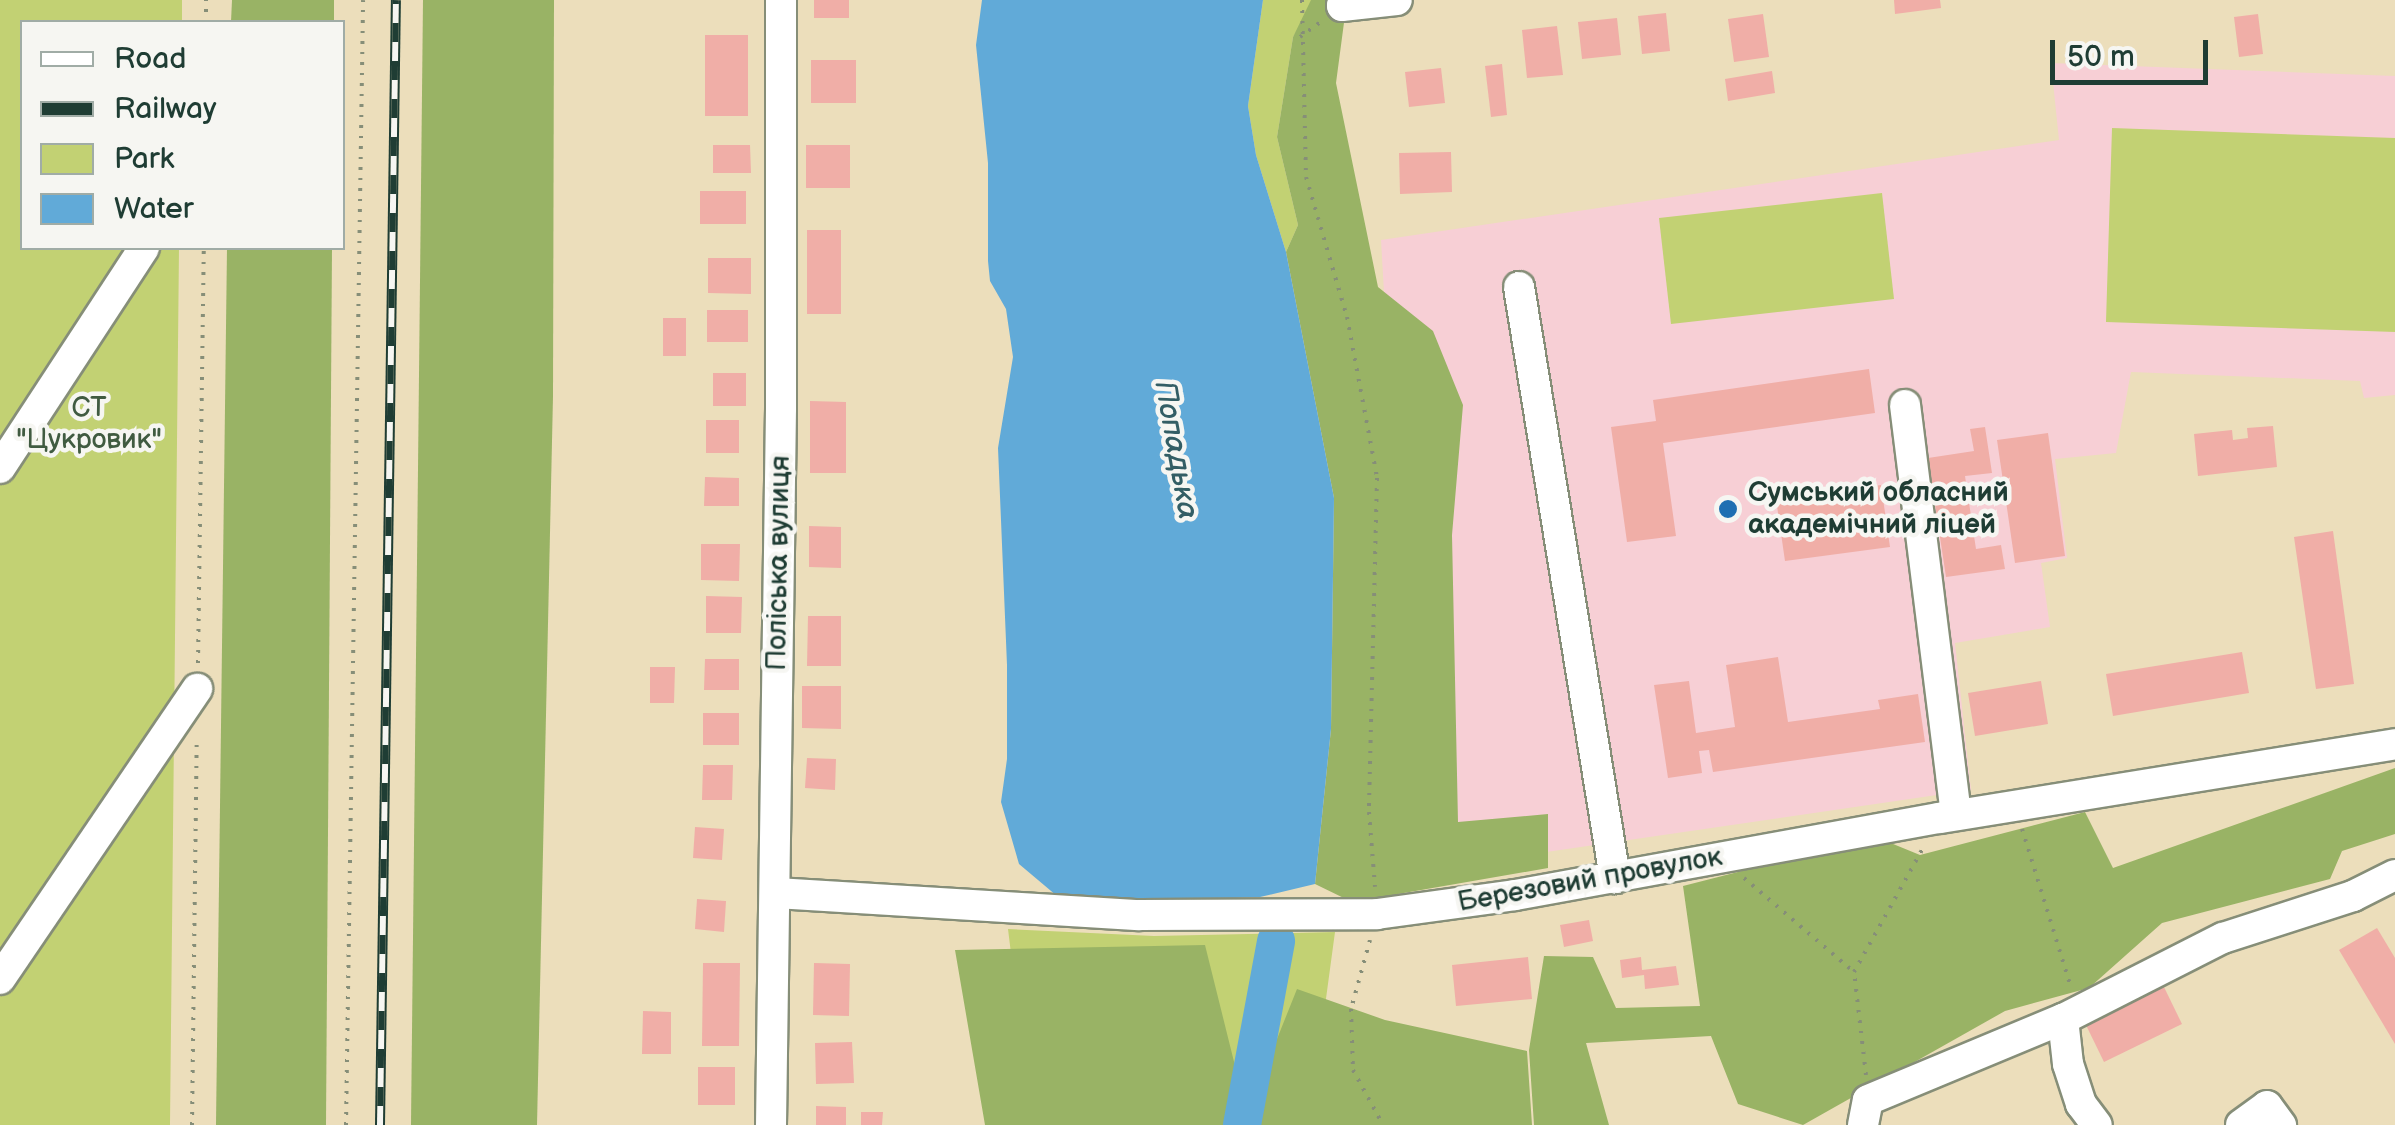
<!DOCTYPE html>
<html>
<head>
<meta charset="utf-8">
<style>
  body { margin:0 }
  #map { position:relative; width:2395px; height:1125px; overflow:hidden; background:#ecdebb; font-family:"Balsamiq Sans",sans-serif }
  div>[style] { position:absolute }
  .built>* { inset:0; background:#f7cfd5 }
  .green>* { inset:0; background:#c2d173 }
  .forest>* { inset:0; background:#99b365 }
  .water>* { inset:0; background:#61aad8 }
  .river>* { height:38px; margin:-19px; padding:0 19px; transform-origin:19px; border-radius:19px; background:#61aad8 }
  .building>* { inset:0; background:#f0aea7 }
  .path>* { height:4px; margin-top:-2px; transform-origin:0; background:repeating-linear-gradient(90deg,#868e78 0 2.5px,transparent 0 10.5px) }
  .roads { filter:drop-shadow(2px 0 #868e78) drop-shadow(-2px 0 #868e78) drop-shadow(0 2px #868e78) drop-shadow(0 -2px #868e78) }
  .minor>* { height:30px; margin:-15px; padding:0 15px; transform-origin:15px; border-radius:15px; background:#fff }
  .rail>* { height:10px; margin-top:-5px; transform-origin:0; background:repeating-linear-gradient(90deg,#f6f6f2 0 19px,#1f3d34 0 38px); box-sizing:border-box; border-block:2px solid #1f3d34 }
  .dots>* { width:28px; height:28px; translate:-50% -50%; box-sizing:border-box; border:5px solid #f6f6f2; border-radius:50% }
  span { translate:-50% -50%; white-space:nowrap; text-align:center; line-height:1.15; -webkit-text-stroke:9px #f6f6f2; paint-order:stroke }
  .park-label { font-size:28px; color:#405b41 }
  .poi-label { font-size:28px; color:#1f3d34; font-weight:700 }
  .left { translate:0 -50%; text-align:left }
  .street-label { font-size:28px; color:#1f3d34 }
  .water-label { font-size:30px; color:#335e65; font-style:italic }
  .legend { position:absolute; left:20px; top:20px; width:325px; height:230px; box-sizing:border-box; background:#f6f6f2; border:2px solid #a0aca6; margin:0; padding:12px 18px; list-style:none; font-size:30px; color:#1f3d34 }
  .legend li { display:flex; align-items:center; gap:20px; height:50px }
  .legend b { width:50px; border:2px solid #a0aca6 }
  .scale { position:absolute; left:2050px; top:40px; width:158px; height:45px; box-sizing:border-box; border:5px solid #1f3d34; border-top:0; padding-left:12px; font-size:30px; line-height:35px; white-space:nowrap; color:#1f3d34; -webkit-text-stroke:8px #f6f6f2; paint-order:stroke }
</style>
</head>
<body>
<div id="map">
  <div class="built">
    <div style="clip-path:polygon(2051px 63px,2395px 76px,2395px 395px,2364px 398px,2360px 381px,2131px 372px,2116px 453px,2055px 459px,2067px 558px,2041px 563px,2050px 627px,1955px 643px,1971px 790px,1417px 871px,1381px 240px,2059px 140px)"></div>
  </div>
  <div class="green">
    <div style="clip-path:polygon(0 0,182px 0,182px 22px,22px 22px,22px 248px,179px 248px,170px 1125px,0 1125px)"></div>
    <div style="clip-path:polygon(1263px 0,1311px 0,1312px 4px,1293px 37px,1277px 137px,1298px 225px,1286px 252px,1256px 155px,1248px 106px)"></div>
    <div style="clip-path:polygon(2112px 128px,2395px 138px,2395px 332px,2106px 322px)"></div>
    <div style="clip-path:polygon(1882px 193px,1894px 299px,1671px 324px,1659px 218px)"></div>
    <div style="clip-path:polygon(1008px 929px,1154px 936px,1335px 932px,1315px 1080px,1442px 1125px,1032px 1125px)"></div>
  </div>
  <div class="forest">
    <div style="clip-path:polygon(232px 0,334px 0,334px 22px,231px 22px)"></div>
    <div style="clip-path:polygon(423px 0,554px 0,553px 396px,537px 1125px,411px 1125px)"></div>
    <div style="clip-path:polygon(1311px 0,1347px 0,1336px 83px,1378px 287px,1433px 331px,1463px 405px,1452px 535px,1458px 822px,1548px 814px,1548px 868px,1352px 902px,1315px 884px,1331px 729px,1334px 498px,1286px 252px,1298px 225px,1277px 137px,1293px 37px)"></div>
    <div style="clip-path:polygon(227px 248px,332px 248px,326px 1125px,216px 1125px)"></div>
    <div style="clip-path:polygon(2395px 768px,2395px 834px,2342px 851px,2330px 879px,2162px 923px,2089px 988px,2005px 1011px,1803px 1125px,1738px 1104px,1711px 1036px,1586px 1043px,1609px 1125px,1534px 1125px,1529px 1050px,1544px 956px,1593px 957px,1616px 1008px,1700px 1006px,1683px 886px,1876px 837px,1920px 855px,2085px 812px,2113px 868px)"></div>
    <div style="clip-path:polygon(1205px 945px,1247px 1114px,1297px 989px,1385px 1020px,1527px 1051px,1532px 1125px,985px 1125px,955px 950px)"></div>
  </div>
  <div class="water">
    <div style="clip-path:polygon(982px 0,1263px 0,1248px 106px,1256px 155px,1286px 252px,1334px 498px,1331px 729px,1315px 884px,1260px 897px,1160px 901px,1057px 896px,1019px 864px,1001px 802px,1007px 759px,1007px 665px,998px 448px,1013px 357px,1006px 309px,990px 281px,988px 261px,988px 163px,976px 45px)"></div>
  </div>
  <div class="river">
    <div style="left:1242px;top:1125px;width:187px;rotate:-79.5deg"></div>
  </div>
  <div class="building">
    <div style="clip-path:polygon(814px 0,849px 0,849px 18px,814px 18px)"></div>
    <div style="clip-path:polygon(1894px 0,1940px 0,1941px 8px,1895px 14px)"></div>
    <div style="clip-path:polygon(1666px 13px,1670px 51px,1642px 54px,1638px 16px)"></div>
    <div style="clip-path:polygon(1763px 14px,1769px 57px,1734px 62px,1728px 19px)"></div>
    <div style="clip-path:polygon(2258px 14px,2263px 54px,2239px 57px,2234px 17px)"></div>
    <div style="clip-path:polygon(1617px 18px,1621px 55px,1582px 59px,1578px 22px)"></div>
    <div style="clip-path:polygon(1557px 26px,1563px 75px,1527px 78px,1522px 30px)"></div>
    <div style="clip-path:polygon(705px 35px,748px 35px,748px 116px,705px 116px)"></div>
    <div style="clip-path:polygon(811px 60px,856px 60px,856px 103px,811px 103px)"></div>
    <div style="clip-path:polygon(1502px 64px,1507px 115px,1491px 117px,1485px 66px)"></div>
    <div style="clip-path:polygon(1441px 68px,1445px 103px,1409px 107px,1405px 72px)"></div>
    <div style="clip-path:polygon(1772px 71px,1775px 93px,1728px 101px,1725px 79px)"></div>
    <div style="clip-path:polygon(713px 145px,750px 145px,751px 173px,713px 173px)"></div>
    <div style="clip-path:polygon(806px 145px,850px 145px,850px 188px,806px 188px)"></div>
    <div style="clip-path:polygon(1451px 152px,1452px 192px,1400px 194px,1399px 153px)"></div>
    <div style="clip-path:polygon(700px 191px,746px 191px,746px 224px,700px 224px)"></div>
    <div style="clip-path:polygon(807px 230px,841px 230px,841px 314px,807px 314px)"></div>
    <div style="clip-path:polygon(708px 258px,751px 258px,751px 294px,708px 293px)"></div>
    <div style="clip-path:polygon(707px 310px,748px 310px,748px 342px,707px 342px)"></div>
    <div style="clip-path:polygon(663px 318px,686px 318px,686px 356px,663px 356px)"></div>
    <div style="clip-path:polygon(1869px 369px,1875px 413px,1663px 443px,1676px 536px,1627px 542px,1611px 427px,1656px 421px,1653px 400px)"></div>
    <div style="clip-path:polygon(713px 373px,746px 373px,746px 406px,713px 406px)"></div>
    <div style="clip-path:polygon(810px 401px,846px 402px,846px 473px,810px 473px)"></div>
    <div style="clip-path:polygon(706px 420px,739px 420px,739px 453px,706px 453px)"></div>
    <div style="clip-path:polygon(2273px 426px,2277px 467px,2198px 476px,2194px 434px,2232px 430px,2233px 440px,2248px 438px,2247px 428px)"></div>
    <div style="clip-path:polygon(1985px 427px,1992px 473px,1965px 476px,1976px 549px,2001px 545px,2005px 569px,1946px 577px,1928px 458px,1974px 451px,1970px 429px)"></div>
    <div style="clip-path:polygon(2048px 433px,2065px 556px,2015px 563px,1997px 440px)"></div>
    <div style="clip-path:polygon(705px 477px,739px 478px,739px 506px,704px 506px)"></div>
    <div style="clip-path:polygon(1881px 485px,1890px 547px,1785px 561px,1776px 499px)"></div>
    <div style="clip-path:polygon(809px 526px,841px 527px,841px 568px,809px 567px)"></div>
    <div style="clip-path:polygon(2333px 531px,2354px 684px,2316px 689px,2294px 537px)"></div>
    <div style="clip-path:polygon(701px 544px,740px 544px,739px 581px,701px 580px)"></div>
    <div style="clip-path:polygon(706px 596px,742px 597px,741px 633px,706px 633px)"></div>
    <div style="clip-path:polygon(808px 616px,841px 616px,841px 666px,807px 666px)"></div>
    <div style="clip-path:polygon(2242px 652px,2249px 693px,2113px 716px,2106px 674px)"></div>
    <div style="clip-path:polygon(1778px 657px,1788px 722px,1880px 709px,1878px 700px,1918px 694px,1925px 742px,1713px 772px,1709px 750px,1699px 751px,1702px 773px,1668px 778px,1654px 685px,1689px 681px,1696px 733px,1735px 727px,1726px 665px)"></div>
    <div style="clip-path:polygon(705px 659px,739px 659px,739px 690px,704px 690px)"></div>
    <div style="clip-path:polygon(650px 667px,675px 667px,674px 703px,650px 703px)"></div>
    <div style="clip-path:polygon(2041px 681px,2048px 724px,1975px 736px,1968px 693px)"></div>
    <div style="clip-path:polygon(802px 686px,841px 686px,841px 729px,802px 728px)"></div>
    <div style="clip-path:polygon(703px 713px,739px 713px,739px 745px,703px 745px)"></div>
    <div style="clip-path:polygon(807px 758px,836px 759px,835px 790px,805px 788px)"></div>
    <div style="clip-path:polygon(703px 765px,733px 765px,732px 800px,702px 800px)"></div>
    <div style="clip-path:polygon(695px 827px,724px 829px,722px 860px,693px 858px)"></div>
    <div style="clip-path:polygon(697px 899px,726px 901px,724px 932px,695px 929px)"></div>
    <div style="clip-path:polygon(1589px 920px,1593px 941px,1564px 947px,1560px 925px)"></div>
    <div style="clip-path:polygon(2377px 928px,2395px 958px,2395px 1044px,2339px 950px)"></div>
    <div style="clip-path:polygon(1528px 957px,1532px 999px,1456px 1006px,1452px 965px)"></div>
    <div style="clip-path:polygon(1641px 957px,1642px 970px,1676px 966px,1679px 985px,1645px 989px,1644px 975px,1622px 978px,1620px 960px)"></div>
    <div style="clip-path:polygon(703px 963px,740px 963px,739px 1046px,702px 1046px)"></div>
    <div style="clip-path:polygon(814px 963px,850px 964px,849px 1016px,813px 1015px)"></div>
    <div style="clip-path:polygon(2163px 985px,2182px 1024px,2104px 1062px,2085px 1023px)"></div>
    <div style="clip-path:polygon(643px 1011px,671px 1012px,671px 1054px,642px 1054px)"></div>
    <div style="clip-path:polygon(852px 1042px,854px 1083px,816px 1084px,815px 1043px)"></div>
    <div style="clip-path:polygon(698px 1067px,735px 1067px,735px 1105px,698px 1105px)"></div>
    <div style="clip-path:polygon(816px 1106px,846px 1107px,846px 1125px,816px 1125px)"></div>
    <div style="clip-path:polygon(861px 1112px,883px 1112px,882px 1125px,861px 1125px)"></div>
  </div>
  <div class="path">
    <div style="left:1302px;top:0;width:177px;rotate:88.7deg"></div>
    <div style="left:1306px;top:177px;width:146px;rotate:73.7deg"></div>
    <div style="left:1347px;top:317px;width:164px;rotate:79.4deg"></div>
    <div style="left:1377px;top:478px;width:334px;rotate:91.4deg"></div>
    <div style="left:1369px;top:812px;width:75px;rotate:85.4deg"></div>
    <div style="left:206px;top:22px;width:22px;rotate:-90deg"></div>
    <div style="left:1300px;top:37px;width:26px;rotate:-36deg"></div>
    <div style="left:198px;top:663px;width:415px;rotate:-89.2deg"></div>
    <div style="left:2022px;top:829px;width:165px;rotate:72.8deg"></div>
    <div style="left:1744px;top:878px;width:145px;rotate:40.5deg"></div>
    <div style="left:1370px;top:940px;width:72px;rotate:105.4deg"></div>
    <div style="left:1351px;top:1009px;width:61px;rotate:88.1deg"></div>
    <div style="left:1353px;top:1070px;width:63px;rotate:61.4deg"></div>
    <div style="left:1866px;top:1075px;width:104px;rotate:-96.6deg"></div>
    <div style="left:1854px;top:972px;width:142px;rotate:-60.9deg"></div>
    <div style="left:192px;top:1125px;width:388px;rotate:-89.3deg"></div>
    <div style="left:346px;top:1125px;width:1125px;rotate:-89.13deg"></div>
  </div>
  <div class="roads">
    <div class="minor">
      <div style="left:1343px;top:0;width:6px;rotate:99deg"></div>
      <div style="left:1342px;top:6px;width:55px;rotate:-6.2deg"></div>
      <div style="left:1519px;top:287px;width:599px;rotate:80.77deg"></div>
      <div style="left:1905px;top:405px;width:413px;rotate:82.9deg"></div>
      <div style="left:0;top:468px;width:263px;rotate:-56.8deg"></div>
      <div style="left:776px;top:893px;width:364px;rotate:3.5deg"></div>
      <div style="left:1139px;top:915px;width:238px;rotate:-0.2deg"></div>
      <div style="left:1377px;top:914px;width:139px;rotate:-7.8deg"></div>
      <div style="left:1515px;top:895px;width:432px;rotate:-10.3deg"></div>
      <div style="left:1940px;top:818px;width:461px;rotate:-9.2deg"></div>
      <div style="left:0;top:979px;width:351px;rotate:-55.8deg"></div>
      <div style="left:2063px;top:1019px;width:45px;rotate:83.7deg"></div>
      <div style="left:2068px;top:1064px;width:42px;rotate:72deg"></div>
      <div style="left:2081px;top:1104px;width:26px;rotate:53deg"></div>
      <div style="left:771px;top:1125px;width:717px;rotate:-89.2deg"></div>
      <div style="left:781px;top:408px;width:408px;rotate:-90deg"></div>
      <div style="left:1863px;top:1125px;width:25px;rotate:-79deg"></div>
      <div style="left:1868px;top:1100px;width:211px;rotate:-22.6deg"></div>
      <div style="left:2063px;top:1019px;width:179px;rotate:-26.9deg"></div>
      <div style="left:2223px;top:938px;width:137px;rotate:-17.9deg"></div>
      <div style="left:2353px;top:896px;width:47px;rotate:-26.6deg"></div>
      <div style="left:2241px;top:1125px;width:32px;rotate:-36deg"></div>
      <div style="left:2267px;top:1106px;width:24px;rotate:54deg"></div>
    </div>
  </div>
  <div class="rail">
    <div style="left:380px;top:1125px;width:1125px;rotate:-89.19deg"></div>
  </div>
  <div class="dots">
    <div style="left:1728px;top:509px;background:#1f6fb2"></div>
  </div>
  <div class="park-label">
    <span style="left:89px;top:424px">СТ<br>"Цукровик"</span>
  </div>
  <div class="poi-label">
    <span class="left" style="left:1748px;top:509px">Сумський обласний<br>академічний ліцей</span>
  </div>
  <div class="street-label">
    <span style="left:779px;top:563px;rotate:-89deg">Поліська вулиця</span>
    <span style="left:1590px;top:880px;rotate:-10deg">Березовий провулок</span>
  </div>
  <div class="water-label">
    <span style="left:1176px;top:450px;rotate:80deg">Попадька</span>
  </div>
  <ul class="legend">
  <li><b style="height:12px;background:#fff"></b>Road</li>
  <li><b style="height:12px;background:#1f3d34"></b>Railway</li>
  <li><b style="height:28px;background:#c2d173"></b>Park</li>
  <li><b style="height:28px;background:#61aad8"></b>Water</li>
  </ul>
  <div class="scale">50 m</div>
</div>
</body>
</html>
